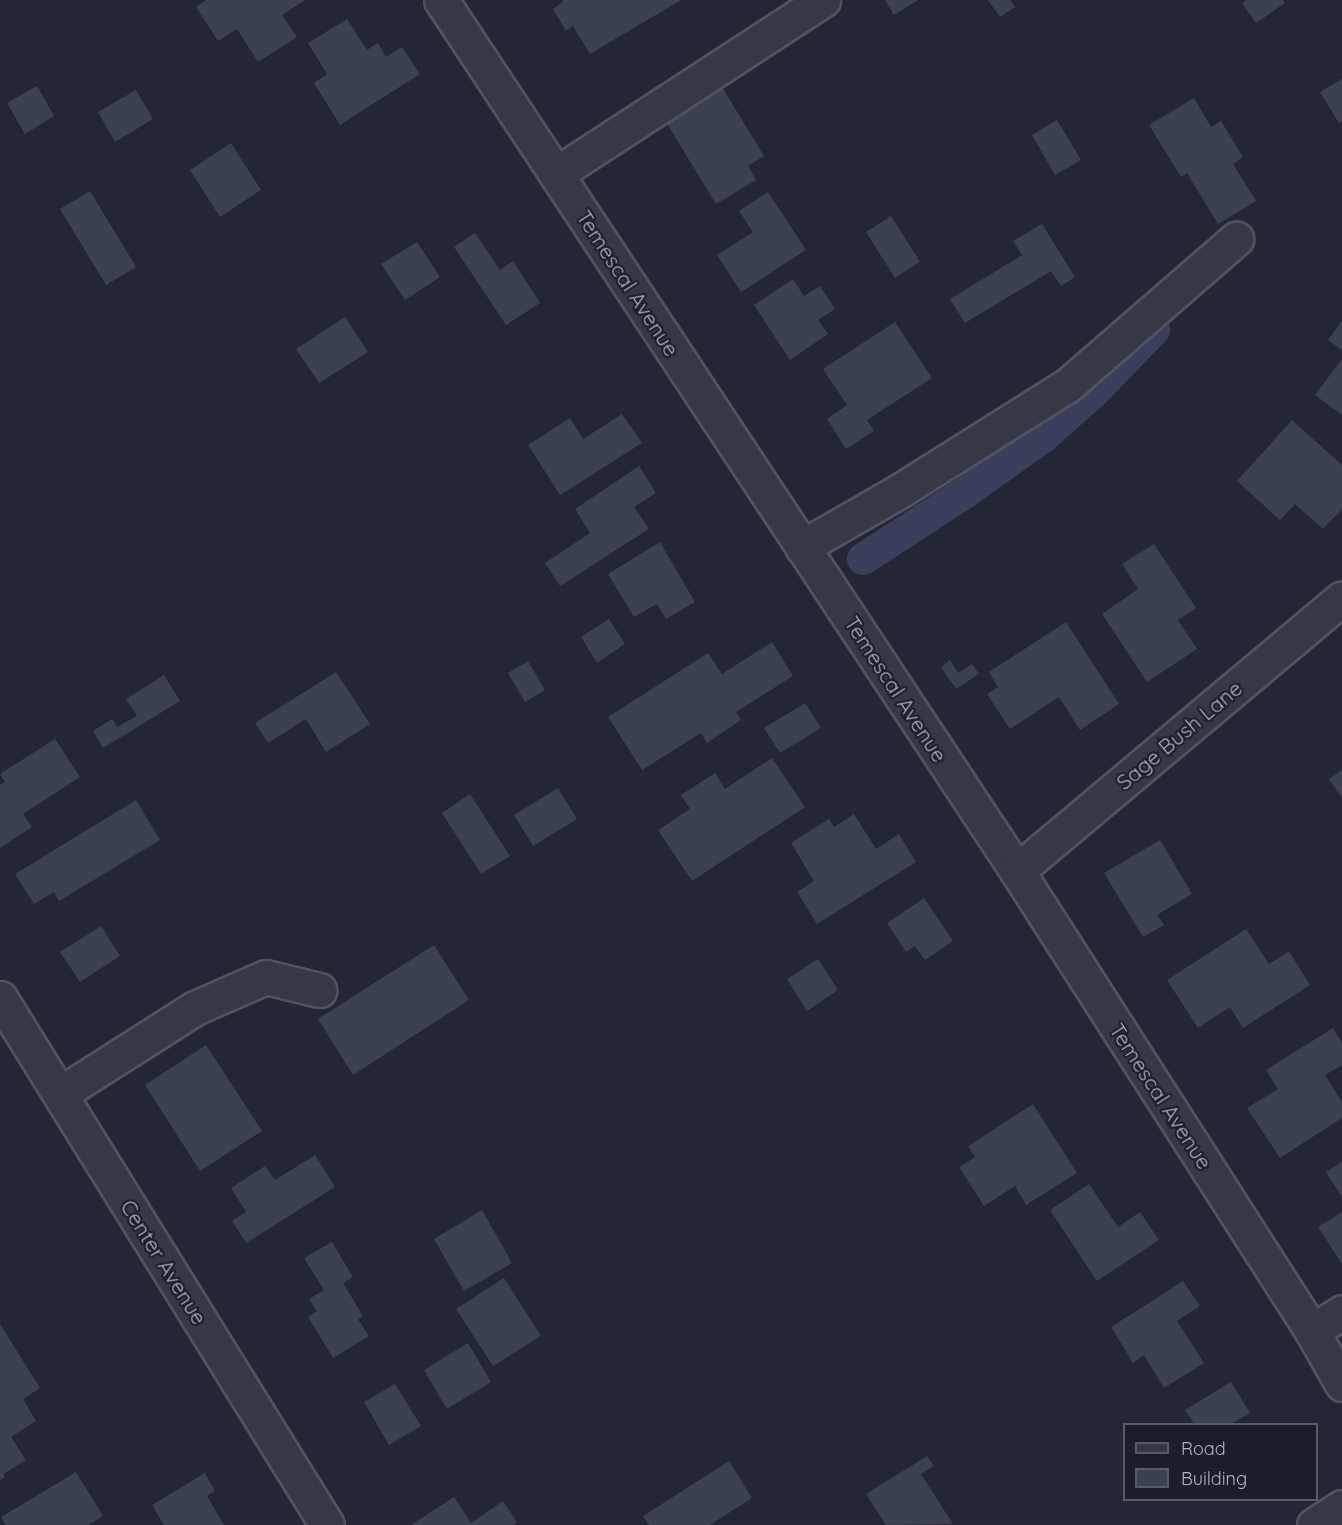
<!DOCTYPE html>
<html>
<head>
<meta charset="utf-8">
<style>
  body { margin:0 }
  #map { position:relative; width:1342px; height:1525px; overflow:hidden; background:#232634; font-family:Quicksand,sans-serif }
  div>[style] { position:absolute }
  .canal>* { height:32px; margin:-16px; padding:0 16px; transform-origin:16px; border-radius:16px; background:#3a405c }
  .building>* { inset:0; background:#3c4152 }
  .roads { filter:drop-shadow(2px 0 #505360) drop-shadow(-2px 0 #505360) drop-shadow(0 2px #505360) drop-shadow(0 -2px #505360) }
  .minor>* { height:33px; margin:-16.5px; padding:0 16.5px; transform-origin:16.5px; border-radius:16.5px; background:#363945 }
  span { translate:-50% -50%; white-space:nowrap; text-align:center; line-height:1.15; -webkit-text-stroke:4.5px #1b1e2a; paint-order:stroke }
  .street-label { font-size:21px; color:#b0b3c2 }
  .legend { position:absolute; left:1123px; top:1423px; width:195px; height:78px; box-sizing:border-box; background:#1b1e2a; border:2px solid #575a67; margin:0; padding:8px 10px; list-style:none; font-size:18px; color:#b0b3c2 }
  .legend li { display:flex; align-items:center; gap:12px; height:30px }
  .legend b { width:30px; border:2px solid #575a67 }
</style>
</head>
<body>
<div id="map">
  <div class="canal">
    <div style="left:863px;top:559px;width:123px;rotate:-33deg"></div>
    <div style="left:966px;top:492px;width:95px;rotate:-35.5deg"></div>
    <div style="left:1043px;top:437px;width:69px;rotate:-41.5deg"></div>
    <div style="left:1095px;top:391px;width:85px;rotate:-46deg"></div>
  </div>
  <div class="building">
    <div style="clip-path:polygon(206px 0,305px 0,282px 15px,297px 37px,258px 62px,237px 29px,218px 41px,196px 7px)"></div>
    <div style="clip-path:polygon(562px 0,681px 0,590px 54px,573px 26px,566px 31px,553px 9px,563px 2px)"></div>
    <div style="clip-path:polygon(885px 0,918px 0,894px 15px)"></div>
    <div style="clip-path:polygon(988px 0,1010px 0,1015px 7px,1000px 17px)"></div>
    <div style="clip-path:polygon(1246px 0,1283px 0,1285px 3px,1256px 23px,1242px 3px)"></div>
    <div style="clip-path:polygon(347px 19px,367px 50px,378px 43px,386px 57px,402px 47px,420px 74px,340px 125px,314px 83px,327px 74px,308px 43px)"></div>
    <div style="clip-path:polygon(1342px 79px,1342px 121px,1339px 123px,1320px 92px)"></div>
    <div style="clip-path:polygon(37px 86px,54px 116px,25px 134px,7px 103px)"></div>
    <div style="clip-path:polygon(722px 87px,764px 156px,748px 166px,756px 180px,716px 204px,666px 122px)"></div>
    <div style="clip-path:polygon(136px 90px,153px 119px,115px 142px,98px 112px)"></div>
    <div style="clip-path:polygon(1194px 98px,1211px 127px,1221px 121px,1243px 157px,1233px 164px,1256px 201px,1218px 224px,1187px 173px,1181px 177px,1149px 125px)"></div>
    <div style="clip-path:polygon(1057px 120px,1081px 160px,1055px 175px,1032px 135px)"></div>
    <div style="clip-path:polygon(231px 143px,261px 190px,220px 217px,190px 170px)"></div>
    <div style="clip-path:polygon(90px 191px,136px 267px,106px 285px,60px 209px)"></div>
    <div style="clip-path:polygon(768px 192px,806px 250px,741px 292px,717px 255px,753px 232px,739px 211px)"></div>
    <div style="clip-path:polygon(891px 216px,920px 262px,895px 278px,866px 232px)"></div>
    <div style="clip-path:polygon(1042px 224px,1075px 277px,1061px 286px,1051px 271px,965px 323px,950px 299px,1022px 255px,1013px 241px)"></div>
    <div style="clip-path:polygon(475px 233px,500px 270px,513px 261px,540px 303px,506px 325px,454px 247px)"></div>
    <div style="clip-path:polygon(417px 242px,440px 277px,405px 300px,381px 264px)"></div>
    <div style="clip-path:polygon(793px 279px,804px 296px,820px 286px,835px 309px,818px 320px,828px 334px,790px 360px,754px 305px)"></div>
    <div style="clip-path:polygon(345px 317px,368px 352px,319px 383px,296px 349px)"></div>
    <div style="clip-path:polygon(1342px 321px,1342px 350px,1328px 340px)"></div>
    <div style="clip-path:polygon(895px 322px,932px 378px,867px 420px,874px 431px,846px 449px,827px 419px,847px 405px,823px 369px)"></div>
    <div style="clip-path:polygon(1342px 359px,1342px 415px,1315px 395px)"></div>
    <div style="clip-path:polygon(622px 414px,642px 443px,560px 495px,528px 445px,570px 418px,583px 439px)"></div>
    <div style="clip-path:polygon(1292px 420px,1342px 465px,1342px 509px,1323px 529px,1295px 504px,1280px 520px,1237px 481px)"></div>
    <div style="clip-path:polygon(639px 466px,656px 493px,634px 507px,649px 529px,560px 586px,545px 563px,590px 533px,575px 509px)"></div>
    <div style="clip-path:polygon(660px 542px,695px 602px,666px 619px,657px 604px,634px 617px,608px 574px)"></div>
    <div style="clip-path:polygon(1154px 544px,1196px 608px,1178px 620px,1197px 649px,1147px 682px,1102px 614px,1138px 589px,1122px 564px)"></div>
    <div style="clip-path:polygon(609px 619px,625px 644px,597px 663px,581px 637px)"></div>
    <div style="clip-path:polygon(1066px 622px,1119px 704px,1080px 730px,1059px 697px,1010px 729px,987px 694px,998px 687px,989px 672px)"></div>
    <div style="clip-path:polygon(772px 642px,793px 676px,736px 712px,741px 720px,707px 743px,701px 733px,642px 770px,608px 717px,708px 653px,722px 674px)"></div>
    <div style="clip-path:polygon(950px 660px,958px 673px,972px 664px,979px 674px,956px 689px,941px 667px)"></div>
    <div style="clip-path:polygon(528px 661px,545px 690px,525px 702px,508px 673px)"></div>
    <div style="clip-path:polygon(336px 672px,370px 724px,326px 752px,306px 719px,268px 743px,255px 723px)"></div>
    <div style="clip-path:polygon(164px 675px,180px 701px,103px 748px,93px 731px,112px 719px,117px 727px,137px 716px,126px 699px)"></div>
    <div style="clip-path:polygon(805px 703px,821px 728px,780px 753px,764px 728px)"></div>
    <div style="clip-path:polygon(55px 739px,80px 777px,23px 814px,32px 827px,0 848px,0 785px,5px 782px,0 774px)"></div>
    <div style="clip-path:polygon(772px 758px,805px 807px,692px 881px,658px 830px,690px 809px,681px 795px,715px 773px,725px 789px)"></div>
    <div style="clip-path:polygon(1342px 770px,1342px 798px,1329px 779px)"></div>
    <div style="clip-path:polygon(558px 788px,577px 819px,533px 846px,514px 815px)"></div>
    <div style="clip-path:polygon(470px 794px,510px 856px,481px 874px,442px 813px)"></div>
    <div style="clip-path:polygon(136px 800px,160px 840px,59px 901px,54px 892px,34px 904px,15px 874px)"></div>
    <div style="clip-path:polygon(854px 814px,876px 849px,899px 834px,916px 862px,817px 924px,797px 892px,814px 881px,791px 843px,829px 819px,834px 827px)"></div>
    <div style="clip-path:polygon(1160px 840px,1192px 894px,1157px 915px,1164px 925px,1143px 937px,1104px 873px)"></div>
    <div style="clip-path:polygon(924px 898px,953px 941px,925px 960px,915px 946px,906px 952px,887px 923px)"></div>
    <div style="clip-path:polygon(101px 926px,120px 956px,80px 982px,60px 952px)"></div>
    <div style="clip-path:polygon(1246px 929px,1269px 964px,1289px 951px,1310px 985px,1243px 1028px,1230px 1007px,1198px 1028px,1167px 980px)"></div>
    <div style="clip-path:polygon(434px 945px,469px 1000px,353px 1075px,318px 1019px)"></div>
    <div style="clip-path:polygon(818px 959px,838px 990px,807px 1011px,787px 979px)"></div>
    <div style="clip-path:polygon(1333px 1028px,1342px 1043px,1342px 1065px,1325px 1075px,1342px 1102px,1342px 1118px,1280px 1158px,1247px 1108px,1278px 1089px,1266px 1070px)"></div>
    <div style="clip-path:polygon(206px 1045px,262px 1131px,200px 1171px,145px 1085px)"></div>
    <div style="clip-path:polygon(1033px 1104px,1077px 1173px,1026px 1205px,1015px 1186px,984px 1206px,959px 1167px,975px 1157px,968px 1146px)"></div>
    <div style="clip-path:polygon(315px 1155px,335px 1187px,246px 1243px,232px 1221px,246px 1212px,231px 1188px,265px 1166px,275px 1180px)"></div>
    <div style="clip-path:polygon(1342px 1162px,1342px 1197px,1326px 1172px)"></div>
    <div style="clip-path:polygon(1089px 1184px,1118px 1227px,1140px 1212px,1159px 1240px,1097px 1281px,1050px 1210px)"></div>
    <div style="clip-path:polygon(482px 1210px,512px 1263px,464px 1291px,434px 1239px)"></div>
    <div style="clip-path:polygon(1342px 1212px,1342px 1264px,1318px 1227px)"></div>
    <div style="clip-path:polygon(332px 1242px,353px 1277px,343px 1283px,363px 1316px,358px 1319px,369px 1336px,333px 1358px,308px 1317px,317px 1311px,309px 1299px,324px 1290px,304px 1258px)"></div>
    <div style="clip-path:polygon(504px 1278px,541px 1336px,493px 1366px,456px 1309px)"></div>
    <div style="clip-path:polygon(1183px 1281px,1200px 1306px,1177px 1321px,1204px 1363px,1164px 1388px,1144px 1355px,1133px 1363px,1111px 1327px)"></div>
    <div style="clip-path:polygon(0 1324px,40px 1388px,23px 1399px,36px 1421px,11px 1437px,26px 1460px,3px 1474px,5px 1477px,0 1480px)"></div>
    <div style="clip-path:polygon(468px 1343px,491px 1382px,447px 1409px,424px 1370px)"></div>
    <div style="clip-path:polygon(1231px 1382px,1250px 1413px,1231px 1424px,1194px 1424px,1185px 1410px)"></div>
    <div style="clip-path:polygon(395px 1384px,421px 1426px,389px 1445px,364px 1402px)"></div>
    <div style="clip-path:polygon(927px 1456px,934px 1466px,921px 1474px,953px 1524px,886px 1525px,866px 1494px)"></div>
    <div style="clip-path:polygon(729px 1461px,752px 1498px,710px 1525px,649px 1525px,643px 1516px)"></div>
    <div style="clip-path:polygon(76px 1472px,103px 1516px,88px 1525px,6px 1525px,1px 1517px)"></div>
    <div style="clip-path:polygon(205px 1473px,215px 1491px,207px 1496px,224px 1525px,164px 1525px,152px 1505px)"></div>
    <div style="clip-path:polygon(454px 1497px,471px 1523px,503px 1501px,517px 1522px,513px 1525px,411px 1525px)"></div>
  </div>
  <div class="roads">
    <div class="minor">
      <div style="left:441px;top:0;width:1044px;rotate:56.52deg"></div>
      <div style="left:1017px;top:871px;width:546px;rotate:57.33deg"></div>
      <div style="left:1312px;top:1331px;width:61px;rotate:60.5deg"></div>
      <div style="left:556px;top:174px;width:319px;rotate:-33.1deg"></div>
      <div style="left:802px;top:547px;width:114px;rotate:-29.9deg"></div>
      <div style="left:901px;top:490px;width:197px;rotate:-32.2deg"></div>
      <div style="left:1068px;top:385px;width:223px;rotate:-41deg"></div>
      <div style="left:1017px;top:871px;width:424px;rotate:-40deg"></div>
      <div style="left:0;top:998px;width:620px;rotate:58.18deg"></div>
      <div style="left:60px;top:1094px;width:160px;rotate:-32.5deg"></div>
      <div style="left:195px;top:1008px;width:77px;rotate:-23.6deg"></div>
      <div style="left:266px;top:977px;width:55px;rotate:13.8deg"></div>
      <div style="left:1312px;top:1331px;width:36px;rotate:-32deg"></div>
      <div style="left:1314px;top:1525px;width:33px;rotate:-33deg"></div>
    </div>
  </div>
  <div class="street-label">
    <span style="left:628px;top:283px;rotate:57deg">Temescal Avenue</span>
    <span style="left:896px;top:689px;rotate:57deg">Temescal Avenue</span>
    <span style="left:1179px;top:735px;rotate:-40deg">Sage Bush Lane</span>
    <span style="left:1161px;top:1096px;rotate:57deg">Temescal Avenue</span>
    <span style="left:164px;top:1262px;rotate:58deg">Center Avenue</span>
  </div>
  <ul class="legend">
  <li><b style="height:8px;background:#363945"></b>Road</li>
  <li><b style="height:16px;background:#3c4152"></b>Building</li>
  </ul>
</div>
</body>
</html>
